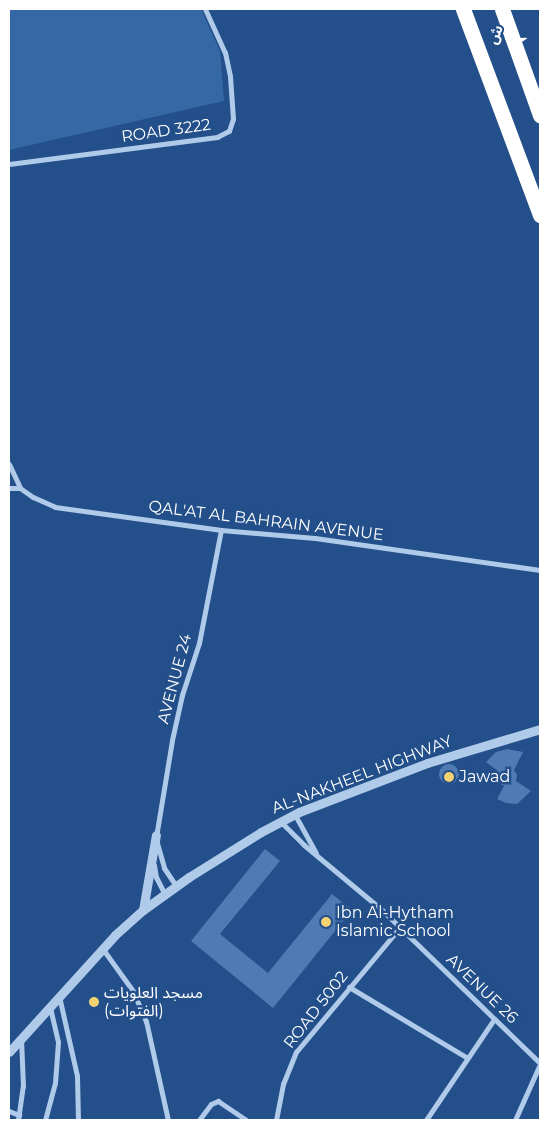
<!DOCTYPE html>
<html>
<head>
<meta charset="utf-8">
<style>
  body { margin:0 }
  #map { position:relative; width:549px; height:1129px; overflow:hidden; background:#234f8a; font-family:Montserrat,"Noto Sans Arabic",sans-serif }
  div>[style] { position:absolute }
  .green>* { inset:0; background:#3768a6 }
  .building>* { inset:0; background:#507bb2 }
  .round { border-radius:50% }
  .minor>* { height:5px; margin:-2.5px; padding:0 2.5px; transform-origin:2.5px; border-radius:2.5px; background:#b0caea }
  .tertiary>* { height:9px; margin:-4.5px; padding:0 4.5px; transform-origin:4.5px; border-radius:4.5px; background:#b0caea }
  .motorway>* { height:15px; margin:-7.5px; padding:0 7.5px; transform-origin:7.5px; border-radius:7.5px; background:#fff }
  .dots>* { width:14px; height:14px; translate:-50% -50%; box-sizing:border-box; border:2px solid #234f8a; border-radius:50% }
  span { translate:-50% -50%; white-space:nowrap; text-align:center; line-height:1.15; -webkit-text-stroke:5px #234f8a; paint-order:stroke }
  .street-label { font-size:16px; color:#fff }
  .poi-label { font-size:16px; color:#fff }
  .left { translate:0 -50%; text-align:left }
  .frame { position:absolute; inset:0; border:10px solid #fff; pointer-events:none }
  .north { position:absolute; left:484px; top:15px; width:50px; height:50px; -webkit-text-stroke:4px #234f8a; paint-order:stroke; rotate:291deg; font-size:14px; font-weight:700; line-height:20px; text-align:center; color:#fff }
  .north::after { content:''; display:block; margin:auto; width:18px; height:22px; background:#fff; clip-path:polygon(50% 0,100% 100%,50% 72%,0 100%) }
</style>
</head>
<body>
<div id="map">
  <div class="green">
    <div style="clip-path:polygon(9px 9px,201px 9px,220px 51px,224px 101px,9px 150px)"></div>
  </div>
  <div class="building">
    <div style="clip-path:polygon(507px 749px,523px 752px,514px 770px,517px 775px,516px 781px,531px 791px,517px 804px,506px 803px,497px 799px,504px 786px,497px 782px,496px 776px,498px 771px,486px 762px,496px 752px)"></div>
    <div class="round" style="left:439px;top:764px;width:20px;height:20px"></div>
    <div style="clip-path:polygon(265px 849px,280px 861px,220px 934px,268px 973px,332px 894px,352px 910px,273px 1008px,191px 941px)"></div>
  </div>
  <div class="minor">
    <div style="left:9px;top:164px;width:210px;rotate:-7.4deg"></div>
    <div style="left:217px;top:137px;width:13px;rotate:-27deg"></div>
    <div style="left:229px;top:131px;width:13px;rotate:-72deg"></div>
    <div style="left:233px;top:119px;width:43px;rotate:-94deg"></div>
    <div style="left:230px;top:76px;width:24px;rotate:-102deg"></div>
    <div style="left:225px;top:53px;width:48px;rotate:-114.4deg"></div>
    <div style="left:9px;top:464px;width:26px;rotate:65deg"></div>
    <div style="left:20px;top:488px;width:16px;rotate:35deg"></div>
    <div style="left:33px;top:497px;width:24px;rotate:24deg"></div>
    <div style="left:55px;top:507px;width:168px;rotate:7.9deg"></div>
    <div style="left:221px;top:530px;width:94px;rotate:4.9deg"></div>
    <div style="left:315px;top:538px;width:227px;rotate:8.1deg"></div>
    <div style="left:9px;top:488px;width:11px"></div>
    <div style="left:295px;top:815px;width:43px;rotate:61.1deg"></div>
    <div style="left:281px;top:822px;width:33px;rotate:45deg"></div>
    <div style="left:304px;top:845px;width:102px;rotate:39.8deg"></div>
    <div style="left:382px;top:910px;width:220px;rotate:44.1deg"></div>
    <div style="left:156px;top:837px;width:98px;rotate:-80.6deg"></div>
    <div style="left:172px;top:740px;width:46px;rotate:-77.5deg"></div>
    <div style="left:182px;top:695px;width:55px;rotate:-71.9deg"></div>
    <div style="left:199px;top:643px;width:115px;rotate:-79deg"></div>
    <div style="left:157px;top:843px;width:26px;rotate:74deg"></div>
    <div style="left:164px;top:868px;width:22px;rotate:56deg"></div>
    <div style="left:154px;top:865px;width:12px;rotate:81deg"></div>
    <div style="left:156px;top:877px;width:20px;rotate:63deg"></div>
    <div style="left:102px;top:948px;width:53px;rotate:54.2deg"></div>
    <div style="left:133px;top:991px;width:33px;rotate:67deg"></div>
    <div style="left:146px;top:1021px;width:101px;rotate:77.5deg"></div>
    <div style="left:349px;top:987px;width:136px;rotate:30.9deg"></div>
    <div style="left:59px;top:996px;width:82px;rotate:77.3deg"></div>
    <div style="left:77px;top:1076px;width:44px;rotate:88.7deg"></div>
    <div style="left:9px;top:1111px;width:11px;rotate:22deg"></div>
    <div style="left:18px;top:1120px;width:34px;rotate:-82deg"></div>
    <div style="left:23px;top:1086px;width:47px;rotate:-92.4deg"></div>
    <div style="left:45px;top:1120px;width:38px;rotate:-75deg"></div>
    <div style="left:55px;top:1083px;width:41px;rotate:-85.8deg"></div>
    <div style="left:58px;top:1042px;width:36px;rotate:-103deg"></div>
    <div style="left:199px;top:1120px;width:20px;rotate:-53deg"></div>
    <div style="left:211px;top:1104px;width:8px;rotate:-23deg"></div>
    <div style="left:218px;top:1101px;width:34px;rotate:34deg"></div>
    <div style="left:276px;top:1120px;width:37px;rotate:-79deg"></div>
    <div style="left:283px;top:1084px;width:35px;rotate:-68deg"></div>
    <div style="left:296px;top:1052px;width:163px;rotate:-50.2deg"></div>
    <div style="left:426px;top:1120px;width:122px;rotate:-56deg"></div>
    <div style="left:515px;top:1120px;width:61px;rotate:-65.9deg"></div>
  </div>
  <div class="tertiary">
    <div style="left:143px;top:910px;width:76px;rotate:-80.2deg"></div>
    <div style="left:9px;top:1052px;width:158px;rotate:-47.8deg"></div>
    <div style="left:115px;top:935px;width:38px;rotate:-42deg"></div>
    <div style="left:143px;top:910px;width:57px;rotate:-35.7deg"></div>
    <div style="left:189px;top:877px;width:85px;rotate:-32deg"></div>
    <div style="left:261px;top:832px;width:43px;rotate:-27.8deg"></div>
    <div style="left:299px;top:812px;width:137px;rotate:-20.9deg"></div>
    <div style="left:427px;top:763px;width:118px;rotate:-16.7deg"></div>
  </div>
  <div class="motorway">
    <div style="left:463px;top:9px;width:220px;rotate:69.5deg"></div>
    <div style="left:502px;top:9px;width:113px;rotate:70.3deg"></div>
  </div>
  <div class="dots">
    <div style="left:449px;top:777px;background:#f5d173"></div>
    <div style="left:326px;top:922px;background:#f5d173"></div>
    <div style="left:94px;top:1002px;background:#f5d173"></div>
  </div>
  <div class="street-label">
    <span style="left:166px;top:131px;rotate:-8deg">ROAD 3222</span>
    <span style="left:266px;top:521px;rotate:7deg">QAL'AT AL BAHRAIN AVENUE</span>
    <span style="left:175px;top:679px;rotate:-75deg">AVENUE 24</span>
    <span style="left:362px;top:775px;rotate:-21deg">AL-NAKHEEL HIGHWAY</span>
    <span style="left:482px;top:989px;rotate:44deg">AVENUE 26</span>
    <span style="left:316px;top:1010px;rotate:-52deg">ROAD 5002</span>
  </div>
  <div class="poi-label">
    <span class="left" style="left:459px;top:777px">Jawad</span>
    <span class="left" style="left:336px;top:922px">Ibn Al-Hytham<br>Islamic School</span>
    <span class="left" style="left:104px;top:1002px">مسجد العلويات<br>(الفتوات)</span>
  </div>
  <div class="frame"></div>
  <div class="north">ش</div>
</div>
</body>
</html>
